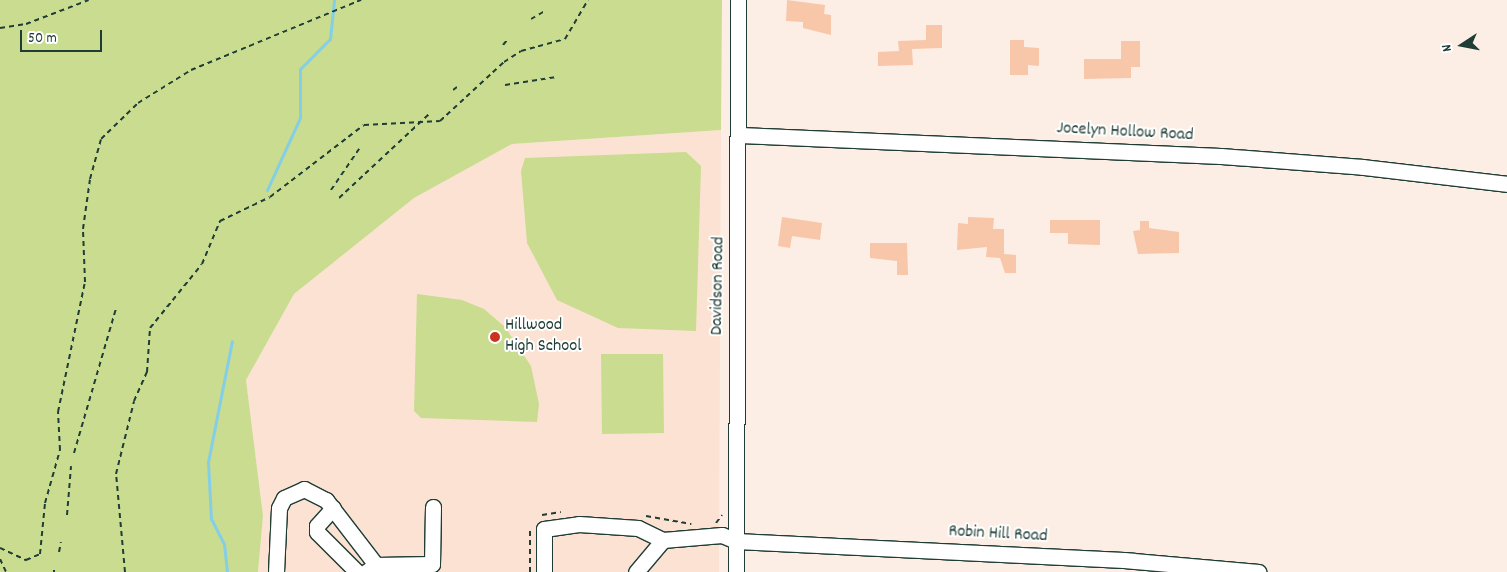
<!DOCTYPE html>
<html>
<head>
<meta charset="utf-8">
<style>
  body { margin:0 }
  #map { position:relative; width:1507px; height:572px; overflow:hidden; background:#fdeee5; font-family:Dekko,sans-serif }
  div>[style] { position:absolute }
  .built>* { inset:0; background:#fce2d3 }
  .green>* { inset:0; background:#c9dc90 }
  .stream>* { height:3px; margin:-1.5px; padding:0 1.5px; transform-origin:1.5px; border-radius:1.5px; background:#84cfe5 }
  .building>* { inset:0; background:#f8c6a8 }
  .path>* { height:2px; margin-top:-1px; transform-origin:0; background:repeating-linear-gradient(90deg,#1f3d34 0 5px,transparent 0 9px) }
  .roads { filter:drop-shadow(1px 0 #1f3d34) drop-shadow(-1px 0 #1f3d34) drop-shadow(0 1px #1f3d34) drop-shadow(0 -1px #1f3d34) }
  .minor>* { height:15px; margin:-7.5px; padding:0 7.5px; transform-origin:7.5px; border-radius:7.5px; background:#fff }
  .dots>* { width:14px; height:14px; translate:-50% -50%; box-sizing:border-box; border:2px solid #fff; border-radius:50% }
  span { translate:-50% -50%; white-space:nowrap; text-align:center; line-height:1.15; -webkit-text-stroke:4px #fff; paint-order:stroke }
  .street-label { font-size:18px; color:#1f3d34 }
  .poi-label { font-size:18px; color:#1f3d34 }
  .left { translate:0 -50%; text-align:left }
  .north { position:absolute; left:1437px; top:20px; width:50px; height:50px; -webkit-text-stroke:4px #fff; paint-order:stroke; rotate:259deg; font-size:14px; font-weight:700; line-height:20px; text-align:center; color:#1f3d34 }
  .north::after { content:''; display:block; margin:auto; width:18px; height:22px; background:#1f3d34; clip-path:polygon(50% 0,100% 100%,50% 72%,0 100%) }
  .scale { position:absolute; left:20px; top:30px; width:82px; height:22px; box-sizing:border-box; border:2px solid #1f3d34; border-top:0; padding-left:6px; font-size:15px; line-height:18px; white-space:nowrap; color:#1f3d34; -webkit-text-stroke:4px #fff; paint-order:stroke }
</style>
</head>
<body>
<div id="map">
  <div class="built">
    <div style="clip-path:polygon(721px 130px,719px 572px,258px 572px,263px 516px,246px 380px,294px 294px,414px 198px,512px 144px)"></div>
  </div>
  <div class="green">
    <div style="clip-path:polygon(0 0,722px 0,721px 130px,512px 144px,414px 198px,294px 294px,246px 380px,263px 516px,258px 572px,0 572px)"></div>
    <div style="clip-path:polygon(686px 152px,701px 166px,696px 331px,618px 328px,557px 300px,527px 243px,521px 171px,525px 158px)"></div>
    <div style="clip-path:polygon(417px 294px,462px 300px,484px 309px,505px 327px,531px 366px,539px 404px,537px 422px,421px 418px,414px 411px)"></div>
    <div style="clip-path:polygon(601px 354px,663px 354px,664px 433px,602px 434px)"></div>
  </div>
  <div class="stream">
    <div style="left:267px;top:190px;width:79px;rotate:-65.4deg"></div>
    <div style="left:300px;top:118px;width:49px;rotate:-90deg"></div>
    <div style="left:300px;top:69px;width:42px;rotate:-45deg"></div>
    <div style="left:330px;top:39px;width:39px;rotate:-84deg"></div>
    <div style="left:227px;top:572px;width:28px;rotate:-96deg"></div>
    <div style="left:224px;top:544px;width:28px;rotate:-117deg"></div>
    <div style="left:211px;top:519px;width:57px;rotate:-93deg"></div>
    <div style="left:208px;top:462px;width:123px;rotate:-78.8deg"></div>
  </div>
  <div class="building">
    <div style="clip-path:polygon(787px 0,825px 5px,824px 14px,831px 15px,831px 35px,803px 28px,803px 22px,786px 21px)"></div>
    <div style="clip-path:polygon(926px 25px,942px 25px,942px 48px,912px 49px,913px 65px,878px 66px,878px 52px,899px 51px,898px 41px,926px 40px)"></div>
    <div style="clip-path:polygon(1010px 40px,1024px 40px,1024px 47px,1039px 48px,1039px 66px,1028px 65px,1028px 75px,1010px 75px)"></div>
    <div style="clip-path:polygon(1121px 41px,1140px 41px,1140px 67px,1131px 67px,1131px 78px,1084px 79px,1084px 59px,1121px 59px)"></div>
    <div style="clip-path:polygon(782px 217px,822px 223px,820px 240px,792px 236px,790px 248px,778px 246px)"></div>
    <div style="clip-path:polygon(968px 217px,994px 218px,993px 229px,1004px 229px,1004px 254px,1016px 255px,1016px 273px,1005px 273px,1000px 258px,986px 257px,987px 247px,957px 250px,958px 223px,968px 224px)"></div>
    <div style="clip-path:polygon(1050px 220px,1100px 220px,1100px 245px,1068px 244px,1068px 233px,1050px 233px)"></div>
    <div style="clip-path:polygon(1140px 221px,1149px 221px,1149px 228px,1179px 232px,1179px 253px,1138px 254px,1133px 231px,1140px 230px)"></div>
    <div style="clip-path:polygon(870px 243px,907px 243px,908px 275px,897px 275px,897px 261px,870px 258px)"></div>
  </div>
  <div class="path">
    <div style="left:531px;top:19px;width:16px;rotate:-30deg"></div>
    <div style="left:0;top:28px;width:26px;rotate:-9deg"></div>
    <div style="left:26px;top:24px;width:67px;rotate:-20.9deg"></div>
    <div style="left:503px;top:45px;width:6px;rotate:-51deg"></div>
    <div style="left:505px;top:85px;width:52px;rotate:-8.9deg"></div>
    <div style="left:453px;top:90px;width:5px;rotate:-37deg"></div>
    <div style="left:331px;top:190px;width:50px;rotate:-55.7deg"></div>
    <div style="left:339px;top:198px;width:125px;rotate:-43deg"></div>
    <div style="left:74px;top:453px;width:151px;rotate:-73.8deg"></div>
    <div style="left:67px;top:515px;width:49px;rotate:-85.3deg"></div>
    <div style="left:542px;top:515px;width:19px;rotate:-9deg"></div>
    <div style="left:646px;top:516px;width:46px;rotate:10.1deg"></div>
    <div style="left:716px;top:523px;width:10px;rotate:-53deg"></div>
    <div style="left:0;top:548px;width:29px;rotate:25deg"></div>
    <div style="left:26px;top:560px;width:15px;rotate:-23deg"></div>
    <div style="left:40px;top:554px;width:51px;rotate:-84.4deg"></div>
    <div style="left:45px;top:503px;width:55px;rotate:-74.2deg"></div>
    <div style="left:60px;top:450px;width:38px;rotate:-93deg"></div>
    <div style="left:58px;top:412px;width:133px;rotate:-78.3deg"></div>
    <div style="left:85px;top:282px;width:53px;rotate:-92.2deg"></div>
    <div style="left:83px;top:229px;width:50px;rotate:-82deg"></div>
    <div style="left:90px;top:179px;width:41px;rotate:-74.6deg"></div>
    <div style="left:101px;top:139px;width:52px;rotate:-44.2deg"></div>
    <div style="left:138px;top:103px;width:62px;rotate:-31.9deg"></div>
    <div style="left:191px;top:70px;width:184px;rotate:-22.4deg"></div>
    <div style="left:59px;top:552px;width:10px;rotate:-79deg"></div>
    <div style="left:0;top:559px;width:14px;rotate:65deg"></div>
    <div style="left:54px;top:572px;width:2px;rotate:-90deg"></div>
    <div style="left:125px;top:572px;width:98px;rotate:-95.2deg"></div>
    <div style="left:116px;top:474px;width:75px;rotate:-76.1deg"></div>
    <div style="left:134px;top:401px;width:32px;rotate:-66deg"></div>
    <div style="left:147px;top:372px;width:44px;rotate:-86.1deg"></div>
    <div style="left:150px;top:328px;width:82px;rotate:-50.9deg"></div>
    <div style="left:202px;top:264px;width:47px;rotate:-67.3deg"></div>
    <div style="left:220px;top:221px;width:55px;rotate:-25.6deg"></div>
    <div style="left:270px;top:197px;width:118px;rotate:-37.5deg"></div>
    <div style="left:364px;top:125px;width:76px;rotate:-3deg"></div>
    <div style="left:440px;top:121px;width:87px;rotate:-42.7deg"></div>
    <div style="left:504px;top:62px;width:20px;rotate:-33deg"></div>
    <div style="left:521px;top:51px;width:46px;rotate:-15.3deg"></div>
    <div style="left:565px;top:39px;width:45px;rotate:-59.5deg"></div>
    <div style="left:530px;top:572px;width:45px;rotate:-90deg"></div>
  </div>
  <div class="roads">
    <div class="minor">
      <div style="left:740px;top:135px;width:481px;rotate:2.5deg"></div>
      <div style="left:1221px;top:156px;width:142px;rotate:4.4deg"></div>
      <div style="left:1363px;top:167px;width:145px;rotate:6.7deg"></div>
      <div style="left:333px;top:508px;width:24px;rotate:132deg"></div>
      <div style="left:317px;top:526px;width:6px;rotate:90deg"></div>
      <div style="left:317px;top:532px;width:57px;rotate:45deg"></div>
      <div style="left:276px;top:572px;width:64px;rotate:-87.3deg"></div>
      <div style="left:279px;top:508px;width:11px;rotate:-63deg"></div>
      <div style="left:284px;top:498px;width:22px;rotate:-24deg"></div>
      <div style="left:304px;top:489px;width:25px;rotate:27deg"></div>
      <div style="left:326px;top:500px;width:82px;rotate:52.4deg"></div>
      <div style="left:366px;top:572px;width:12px;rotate:-35deg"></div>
      <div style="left:376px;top:565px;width:56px;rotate:-1deg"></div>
      <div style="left:432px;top:564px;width:57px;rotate:-89deg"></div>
      <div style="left:544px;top:572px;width:43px;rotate:-90deg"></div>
      <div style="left:544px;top:529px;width:35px;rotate:-8deg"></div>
      <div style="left:579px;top:524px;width:59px;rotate:3.9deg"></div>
      <div style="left:638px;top:528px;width:28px;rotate:26deg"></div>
      <div style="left:663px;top:540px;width:59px;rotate:-4.8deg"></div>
      <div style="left:722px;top:535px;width:15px;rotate:23deg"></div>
      <div style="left:736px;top:541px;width:388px;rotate:2.8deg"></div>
      <div style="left:1124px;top:560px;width:135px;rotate:5.1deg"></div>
      <div style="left:636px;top:572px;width:42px;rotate:-49.8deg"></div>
      <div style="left:736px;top:572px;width:572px;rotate:-89.8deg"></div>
    </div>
  </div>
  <div class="dots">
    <div style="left:495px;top:337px;background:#c8321e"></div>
  </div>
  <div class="street-label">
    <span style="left:1125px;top:133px;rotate:3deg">Jocelyn Hollow Road</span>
    <span style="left:719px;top:286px;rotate:-89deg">Davidson Road</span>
    <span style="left:998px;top:535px;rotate:3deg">Robin Hill Road</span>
  </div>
  <div class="poi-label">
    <span class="left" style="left:505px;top:337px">Hillwood<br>High School</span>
  </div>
  <div class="north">N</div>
  <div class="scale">50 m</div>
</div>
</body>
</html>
